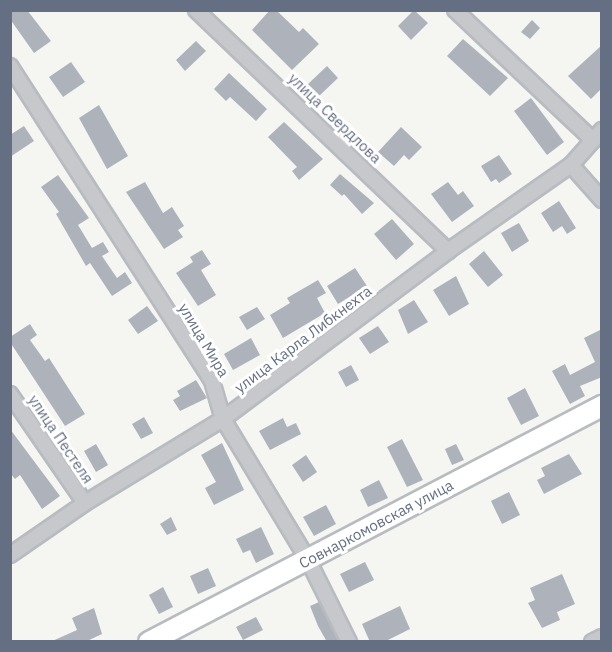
<!DOCTYPE html>
<html>
<head>
<meta charset="utf-8">
<style>
  body { margin:0 }
  #map { position:relative; width:612px; height:652px; overflow:hidden; background:#f5f6f2; font-family:"IBM Plex Sans",sans-serif }
  div>[style] { position:absolute }
  .building>* { inset:0; background:#aeb3bb }
  .roads { filter:drop-shadow(2px 0 #b8bbc0) drop-shadow(-2px 0 #b8bbc0) drop-shadow(0 2px #b8bbc0) drop-shadow(0 -2px #b8bbc0) }
  .street>* { height:14px; margin:-7px; padding:0 7px; transform-origin:7px; border-radius:7px; background:#c6c8cc }
  .secondary>* { height:20px; margin:-10px; padding:0 10px; transform-origin:10px; border-radius:10px; background:#fff }
  span { translate:-50% -50%; white-space:nowrap; text-align:center; line-height:1.15; -webkit-text-stroke:6px #fff; paint-order:stroke }
  .street-label { font-size:15px; color:#646f84 }
  .frame { position:absolute; inset:0; border:12px solid #646f84; pointer-events:none }
</style>
</head>
<body>
<div id="map">
  <div class="building">
    <div style="clip-path:polygon(10px 10px,27px 10px,51px 41px,34px 53px,10px 19px)"></div>
    <div style="clip-path:polygon(270px 10px,276px 10px,299px 32px,303px 28px,319px 44px,292px 70px,252px 30px)"></div>
    <div style="clip-path:polygon(414px 10px,428px 23px,411px 40px,398px 26px)"></div>
    <div style="clip-path:polygon(532px 20px,540px 28px,530px 39px,521px 32px)"></div>
    <div style="clip-path:polygon(463px 39px,508px 78px,490px 96px,447px 56px)"></div>
    <div style="clip-path:polygon(196px 41px,206px 51px,185px 71px,176px 60px)"></div>
    <div style="clip-path:polygon(602px 45px,602px 88px,591px 99px,568px 76px)"></div>
    <div style="clip-path:polygon(71px 62px,85px 82px,63px 97px,49px 77px)"></div>
    <div style="clip-path:polygon(327px 66px,338px 78px,318px 97px,307px 85px)"></div>
    <div style="clip-path:polygon(229px 73px,267px 109px,256px 121px,230px 97px,226px 101px,214px 89px)"></div>
    <div style="clip-path:polygon(531px 98px,564px 142px,547px 155px,514px 111px)"></div>
    <div style="clip-path:polygon(99px 105px,128px 156px,107px 169px,79px 118px)"></div>
    <div style="clip-path:polygon(284px 122px,323px 159px,299px 180px,292px 171px,297px 167px,268px 137px)"></div>
    <div style="clip-path:polygon(24px 126px,34px 141px,10px 157px,10px 135px)"></div>
    <div style="clip-path:polygon(401px 127px,422px 147px,409px 160px,404px 155px,394px 166px,378px 152px)"></div>
    <div style="clip-path:polygon(499px 155px,512px 174px,499px 183px,496px 179px,491px 182px,481px 166px)"></div>
    <div style="clip-path:polygon(340px 174px,374px 203px,362px 214px,344px 194px,342px 196px,330px 185px)"></div>
    <div style="clip-path:polygon(58px 175px,89px 218px,78px 225px,92px 248px,103px 242px,109px 252px,102px 256px,117px 278px,125px 272px,132px 283px,112px 296px,90px 263px,86px 266px,56px 214px,59px 212px,41px 187px)"></div>
    <div style="clip-path:polygon(145px 182px,163px 213px,172px 207px,184px 226px,178px 230px,183px 237px,164px 249px,126px 192px)"></div>
    <div style="clip-path:polygon(448px 182px,458px 195px,463px 191px,474px 206px,452px 222px,431px 194px)"></div>
    <div style="clip-path:polygon(559px 201px,576px 228px,567px 234px,562px 226px,553px 232px,541px 213px)"></div>
    <div style="clip-path:polygon(392px 219px,414px 244px,396px 260px,374px 234px)"></div>
    <div style="clip-path:polygon(519px 223px,529px 241px,512px 252px,501px 233px)"></div>
    <div style="clip-path:polygon(202px 250px,211px 264px,201px 270px,216px 295px,198px 306px,176px 273px,193px 262px,190px 257px)"></div>
    <div style="clip-path:polygon(484px 251px,503px 275px,488px 287px,469px 264px)"></div>
    <div style="clip-path:polygon(355px 268px,367px 286px,338px 304px,327px 286px)"></div>
    <div style="clip-path:polygon(456px 276px,469px 304px,449px 316px,433px 290px)"></div>
    <div style="clip-path:polygon(318px 280px,326px 293px,317px 298px,325px 313px,283px 338px,270px 315px,290px 303px,287px 298px)"></div>
    <div style="clip-path:polygon(414px 300px,428px 322px,408px 334px,398px 310px)"></div>
    <div style="clip-path:polygon(147px 306px,158px 321px,138px 334px,128px 320px)"></div>
    <div style="clip-path:polygon(257px 307px,265px 319px,247px 330px,239px 317px)"></div>
    <div style="clip-path:polygon(30px 324px,37px 335px,30px 340px,45px 361px,49px 358px,85px 414px,65px 426px,10px 342px,10px 337px)"></div>
    <div style="clip-path:polygon(378px 326px,389px 342px,370px 354px,359px 338px)"></div>
    <div style="clip-path:polygon(602px 329px,602px 377px,580px 386px,585px 396px,570px 404px,552px 371px,565px 364px,570px 375px,595px 362px,584px 338px)"></div>
    <div style="clip-path:polygon(251px 338px,260px 355px,233px 370px,224px 354px)"></div>
    <div style="clip-path:polygon(351px 365px,359px 380px,346px 387px,338px 372px)"></div>
    <div style="clip-path:polygon(196px 380px,207px 398px,180px 411px,173px 400px,180px 396px,177px 391px)"></div>
    <div style="clip-path:polygon(525px 388px,539px 416px,521px 425px,507px 398px)"></div>
    <div style="clip-path:polygon(144px 417px,153px 433px,141px 439px,132px 424px)"></div>
    <div style="clip-path:polygon(283px 418px,287px 427px,296px 423px,301px 434px,270px 450px,259px 431px)"></div>
    <div style="clip-path:polygon(10px 429px,60px 496px,42px 509px,20px 475px,15px 479px,10px 473px)"></div>
    <div style="clip-path:polygon(402px 439px,423px 480px,407px 487px,387px 447px)"></div>
    <div style="clip-path:polygon(222px 443px,244px 490px,214px 505px,205px 488px,216px 482px,201px 455px)"></div>
    <div style="clip-path:polygon(96px 444px,108px 465px,96px 472px,84px 451px)"></div>
    <div style="clip-path:polygon(456px 444px,464px 460px,452px 465px,445px 449px)"></div>
    <div style="clip-path:polygon(569px 454px,582px 474px,544px 494px,537px 480px,545px 476px,541px 468px)"></div>
    <div style="clip-path:polygon(306px 455px,317px 472px,303px 482px,292px 465px)"></div>
    <div style="clip-path:polygon(379px 480px,388px 498px,368px 507px,360px 490px)"></div>
    <div style="clip-path:polygon(509px 492px,520px 515px,502px 524px,491px 501px)"></div>
    <div style="clip-path:polygon(326px 505px,336px 524px,314px 536px,303px 517px)"></div>
    <div style="clip-path:polygon(171px 517px,177px 530px,167px 535px,160px 524px)"></div>
    <div style="clip-path:polygon(261px 527px,274px 554px,256px 563px,250px 550px,243px 553px,236px 539px)"></div>
    <div style="clip-path:polygon(365px 562px,374px 580px,349px 592px,340px 574px)"></div>
    <div style="clip-path:polygon(208px 568px,216px 586px,198px 594px,190px 576px)"></div>
    <div style="clip-path:polygon(562px 574px,575px 604px,557px 612px,560px 620px,542px 628px,528px 603px,535px 600px,530px 588px)"></div>
    <div style="clip-path:polygon(163px 587px,173px 607px,159px 614px,149px 595px)"></div>
    <div style="clip-path:polygon(319px 602px,339px 642px,327px 642px,318px 626px,310px 606px)"></div>
    <div style="clip-path:polygon(400px 606px,410px 629px,384px 642px,370px 642px,362px 624px)"></div>
    <div style="clip-path:polygon(94px 608px,102px 634px,85px 642px,50px 642px,77px 630px,72px 618px)"></div>
    <div style="clip-path:polygon(256px 617px,263px 630px,243px 640px,236px 627px)"></div>
  </div>
  <div class="roads">
    <div class="street">
      <div style="left:196px;top:10px;width:349px;rotate:43.7deg"></div>
      <div style="left:455px;top:10px;width:190px;rotate:43.3deg"></div>
      <div style="left:10px;top:66px;width:374px;rotate:57.3deg"></div>
      <div style="left:212px;top:381px;width:40px;rotate:74deg"></div>
      <div style="left:223px;top:419px;width:165px;rotate:58.9deg"></div>
      <div style="left:308px;top:560px;width:92px;rotate:63.4deg"></div>
      <div style="left:571px;top:165px;width:47px;rotate:48.5deg"></div>
      <div style="left:10px;top:394px;width:132px;rotate:55.5deg"></div>
      <div style="left:10px;top:555px;width:91px;rotate:-34.7deg"></div>
      <div style="left:85px;top:503px;width:162px;rotate:-31.3deg"></div>
      <div style="left:223px;top:419px;width:281px;rotate:-36.7deg"></div>
      <div style="left:448px;top:251px;width:150px;rotate:-35deg"></div>
      <div style="left:571px;top:165px;width:47px;rotate:-48.5deg"></div>
      <div style="left:592px;top:642px;width:11px;rotate:-27deg"></div>
    </div>
    <div class="secondary">
      <div style="left:149px;top:642px;width:511px;rotate:-27.52deg"></div>
    </div>
  </div>
  <div class="street-label">
    <span style="left:335px;top:118px;rotate:44deg">улица Свердлова</span>
    <span style="left:303px;top:339px;rotate:-37deg">улица Карла Либкнехта</span>
    <span style="left:204px;top:340px;rotate:59deg">улица Мира</span>
    <span style="left:61px;top:439px;rotate:56deg">улица Пестеля</span>
    <span style="left:376px;top:524px;rotate:-28deg">Совнаркомовская улица</span>
  </div>
  <div class="frame"></div>
</div>
</body>
</html>
